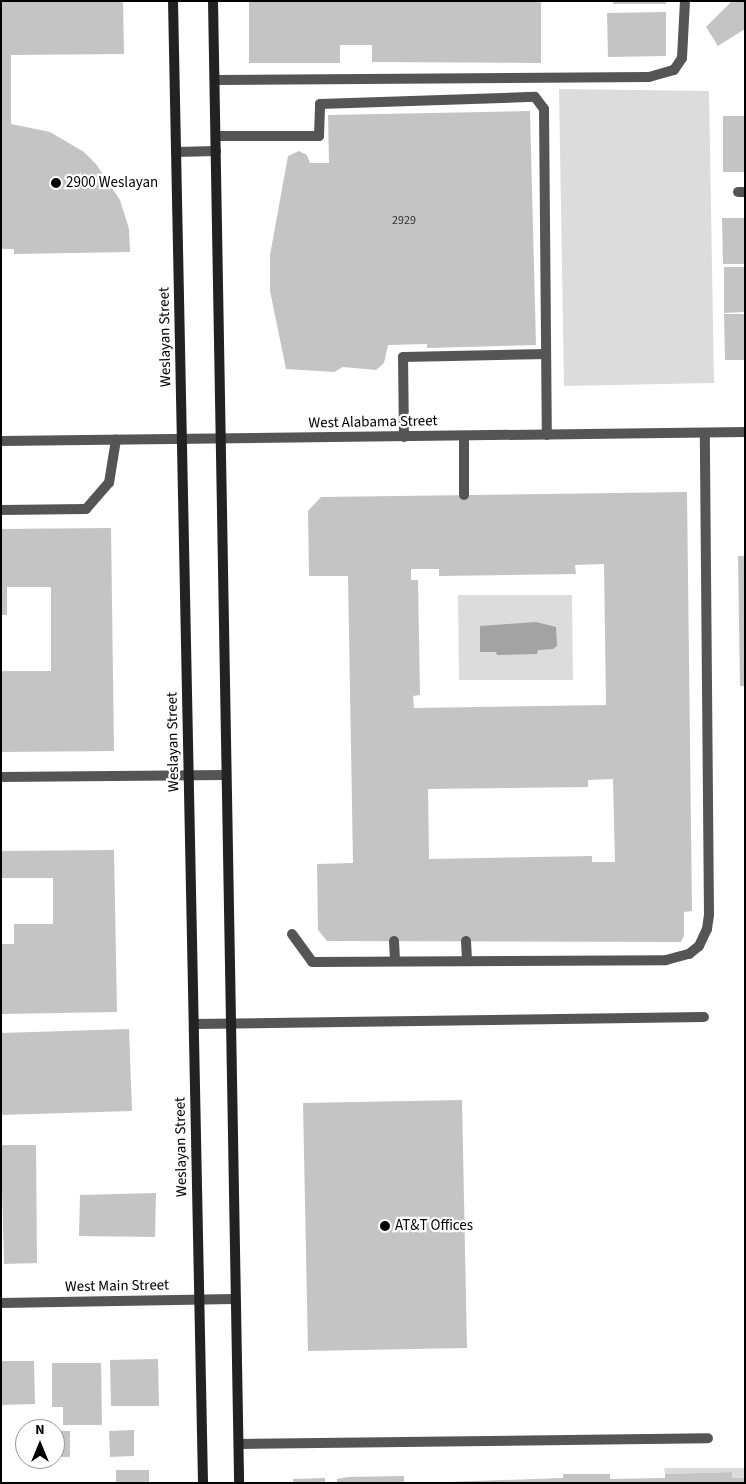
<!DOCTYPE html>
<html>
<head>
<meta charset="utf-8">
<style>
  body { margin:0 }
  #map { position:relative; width:746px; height:1484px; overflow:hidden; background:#fff; font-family:"Source Sans 3",sans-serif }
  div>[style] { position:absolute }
  .green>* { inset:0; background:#dcdcdc }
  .water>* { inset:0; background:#a3a3a3 }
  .building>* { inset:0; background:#c4c4c4 }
  .service>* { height:10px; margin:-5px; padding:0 5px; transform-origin:5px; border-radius:5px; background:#555 }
  .minor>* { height:10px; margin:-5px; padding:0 5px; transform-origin:5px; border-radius:5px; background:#555 }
  .tertiary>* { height:10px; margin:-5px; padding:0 5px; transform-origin:5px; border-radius:5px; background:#555 }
  .secondary>* { height:10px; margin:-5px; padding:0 5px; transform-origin:5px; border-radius:5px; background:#222 }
  .dots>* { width:14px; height:14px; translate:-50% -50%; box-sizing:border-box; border:2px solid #fff; border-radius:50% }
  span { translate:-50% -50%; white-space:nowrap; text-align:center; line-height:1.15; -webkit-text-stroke:4.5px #fff; paint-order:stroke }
  .number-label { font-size:12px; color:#313131 }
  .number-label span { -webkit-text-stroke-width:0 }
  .poi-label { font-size:15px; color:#000 }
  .left { translate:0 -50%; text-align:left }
  .street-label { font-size:15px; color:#000 }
  .frame { position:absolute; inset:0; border:2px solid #000; pointer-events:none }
  .north { position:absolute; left:15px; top:1419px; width:50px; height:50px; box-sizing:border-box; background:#fff; border:1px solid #999; border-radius:50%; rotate:0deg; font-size:14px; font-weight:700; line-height:20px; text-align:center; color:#000 }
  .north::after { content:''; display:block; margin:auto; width:18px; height:22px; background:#000; clip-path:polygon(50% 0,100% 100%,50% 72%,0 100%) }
</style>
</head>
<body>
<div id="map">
  <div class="green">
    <div style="clip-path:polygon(559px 89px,709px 91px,714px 383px,564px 386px)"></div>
    <div style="clip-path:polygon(458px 595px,572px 595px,573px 680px,459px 680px)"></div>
    <div style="clip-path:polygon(664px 1468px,745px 1468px,745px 1478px,732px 1478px,732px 1472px,665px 1474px)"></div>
  </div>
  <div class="water">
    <div style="clip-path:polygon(536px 622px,556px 627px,557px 646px,553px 649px,538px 650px,537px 654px,497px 655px,496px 652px,480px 652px,480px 626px)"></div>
  </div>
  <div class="building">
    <div style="clip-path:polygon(1px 1px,123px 1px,124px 54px,11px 55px,11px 124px,50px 132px,84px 152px,96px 164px,120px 200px,129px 229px,130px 252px,14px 254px,14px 249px,1px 249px)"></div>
    <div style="clip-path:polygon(249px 1px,541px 1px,541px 63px,372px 62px,372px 45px,340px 45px,340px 63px,249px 63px)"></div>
    <div style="clip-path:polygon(613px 1px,666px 1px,666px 4px,613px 4px)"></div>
    <div style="clip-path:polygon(732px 1px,745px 1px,745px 29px,718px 46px,706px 27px)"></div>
    <div style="clip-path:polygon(666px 12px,666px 56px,608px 57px,607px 13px)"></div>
    <div style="clip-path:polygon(530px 111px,536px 345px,427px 348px,427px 344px,388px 345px,384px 363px,376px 370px,343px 367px,334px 372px,286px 369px,270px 291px,270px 255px,288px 156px,299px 151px,307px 155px,310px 163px,329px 163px,328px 115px)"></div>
    <div style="clip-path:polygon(723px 116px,745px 116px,745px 172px,723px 172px)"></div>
    <div style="clip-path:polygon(722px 218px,745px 218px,745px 264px,723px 264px)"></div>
    <div style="clip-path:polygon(724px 267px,745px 267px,745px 312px,724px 313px)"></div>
    <div style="clip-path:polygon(724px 314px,745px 314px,745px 360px,725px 360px)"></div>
    <div style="clip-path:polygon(evenodd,687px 492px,692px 911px,684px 912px,684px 936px,681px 942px,327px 941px,318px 930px,317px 864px,353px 863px,348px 576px,309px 576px,308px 511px,321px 497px,687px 492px,604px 564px,606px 705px,414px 708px,413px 696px,420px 695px,418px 580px,411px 580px,411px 569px,439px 569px,439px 576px,576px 574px,575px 565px,604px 564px,687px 492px,613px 779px,615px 862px,592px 862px,592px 856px,429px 859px,428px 789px,588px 787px,588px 780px,613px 779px)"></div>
    <div style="clip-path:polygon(111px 528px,114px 751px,1px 752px,1px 671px,51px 671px,51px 587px,7px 587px,7px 615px,1px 615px,1px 529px)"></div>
    <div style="clip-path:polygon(738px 556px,745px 556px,745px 686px,740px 686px)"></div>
    <div style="clip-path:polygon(114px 850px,117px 1012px,1px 1014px,1px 944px,14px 944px,14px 924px,53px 924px,53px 878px,1px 878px,1px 851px)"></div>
    <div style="clip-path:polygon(129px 1029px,132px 1111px,1px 1115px,1px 1033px)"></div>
    <div style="clip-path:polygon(462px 1100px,467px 1348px,308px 1351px,303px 1103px)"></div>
    <div style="clip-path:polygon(1px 1145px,36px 1145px,37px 1263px,4px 1264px)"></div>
    <div style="clip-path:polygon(156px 1193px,155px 1237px,79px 1236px,80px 1195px)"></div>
    <div style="clip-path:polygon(158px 1359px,159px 1406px,111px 1406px,110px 1360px)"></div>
    <div style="clip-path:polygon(1px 1361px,34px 1361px,35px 1404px,1px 1405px)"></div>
    <div style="clip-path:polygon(52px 1363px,101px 1363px,102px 1425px,63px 1425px,63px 1407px,52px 1407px)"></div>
    <div style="clip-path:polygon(134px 1430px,134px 1456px,110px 1457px,109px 1431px)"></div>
    <div style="clip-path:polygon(55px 1431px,70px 1431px,70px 1457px,55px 1457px)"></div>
    <div style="clip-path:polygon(116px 1470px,149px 1470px,149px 1483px,116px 1483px)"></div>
    <div style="clip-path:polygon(732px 1472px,732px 1478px,745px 1478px,745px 1483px,418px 1483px,563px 1478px,563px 1474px,610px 1474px,610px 1479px,665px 1478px,665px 1474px)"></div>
    <div style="clip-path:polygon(404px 1476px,404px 1483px,337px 1483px,337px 1479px,348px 1477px)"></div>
    <div style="clip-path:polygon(325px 1478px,325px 1483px,293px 1483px,293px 1479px)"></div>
  </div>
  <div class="service">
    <div style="left:215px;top:80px;width:434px;rotate:-0.4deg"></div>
    <div style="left:649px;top:77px;width:26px;rotate:-16deg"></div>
    <div style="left:674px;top:70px;width:14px;rotate:-56deg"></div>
    <div style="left:682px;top:58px;width:57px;rotate:-87deg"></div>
    <div style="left:216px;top:136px;width:103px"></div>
    <div style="left:319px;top:136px;width:32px;rotate:-88deg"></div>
    <div style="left:320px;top:104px;width:215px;rotate:-1.9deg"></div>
    <div style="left:535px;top:97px;width:15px;rotate:53deg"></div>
    <div style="left:544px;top:109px;width:326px;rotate:89.5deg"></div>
    <div style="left:176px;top:152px;width:40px;rotate:-1.4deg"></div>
    <div style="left:738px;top:192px;width:7px"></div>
    <div style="left:404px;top:437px;width:80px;rotate:-90.7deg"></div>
    <div style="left:403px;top:357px;width:143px;rotate:-1.2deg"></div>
    <div style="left:464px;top:495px;width:59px;rotate:-90deg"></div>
    <div style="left:1px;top:510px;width:85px;rotate:-0.7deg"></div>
    <div style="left:86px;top:509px;width:35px;rotate:-49deg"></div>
    <div style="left:109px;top:483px;width:44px;rotate:-80.8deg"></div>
    <div style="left:1px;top:777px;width:225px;rotate:-0.5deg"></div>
    <div style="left:292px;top:934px;width:34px;rotate:54deg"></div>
    <div style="left:312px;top:962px;width:354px;rotate:-0.3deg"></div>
    <div style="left:666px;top:960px;width:24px;rotate:-15deg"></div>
    <div style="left:689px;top:954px;width:13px;rotate:-39deg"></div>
    <div style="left:699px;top:946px;width:19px;rotate:-65deg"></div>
    <div style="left:707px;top:929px;width:14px;rotate:-82deg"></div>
    <div style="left:709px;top:915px;width:482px;rotate:-90.5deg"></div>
    <div style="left:394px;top:941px;width:20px;rotate:87deg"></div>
    <div style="left:466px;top:941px;width:19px;rotate:87deg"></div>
    <div style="left:194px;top:1024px;width:510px;rotate:-0.79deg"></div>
    <div style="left:239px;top:1444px;width:469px;rotate:-0.7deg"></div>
  </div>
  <div class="minor">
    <div style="left:1px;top:1303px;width:233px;rotate:-1deg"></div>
  </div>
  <div class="tertiary">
    <div style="left:1px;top:441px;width:744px;rotate:-0.69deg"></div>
  </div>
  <div class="secondary">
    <div style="left:173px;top:1px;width:1482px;rotate:88.84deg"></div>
    <div style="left:213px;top:1px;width:1482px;rotate:88.99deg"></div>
  </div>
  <div class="dots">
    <div style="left:56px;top:183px;background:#000"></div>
    <div style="left:385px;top:1226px;background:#000"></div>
  </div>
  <div class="number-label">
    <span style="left:404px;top:221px">2929</span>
  </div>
  <div class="poi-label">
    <span class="left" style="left:66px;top:183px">2900 Weslayan</span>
    <span class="left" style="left:395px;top:1226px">AT&amp;T Offices</span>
  </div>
  <div class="street-label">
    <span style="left:165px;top:337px;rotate:-91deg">Weslayan Street</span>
    <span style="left:373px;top:422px;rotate:-1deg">West Alabama Street</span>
    <span style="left:173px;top:742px;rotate:-91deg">Weslayan Street</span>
    <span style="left:181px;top:1147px;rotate:-91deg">Weslayan Street</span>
    <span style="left:117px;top:1286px;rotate:-1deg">West Main Street</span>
  </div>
  <div class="frame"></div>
  <div class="north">N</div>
</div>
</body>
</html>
